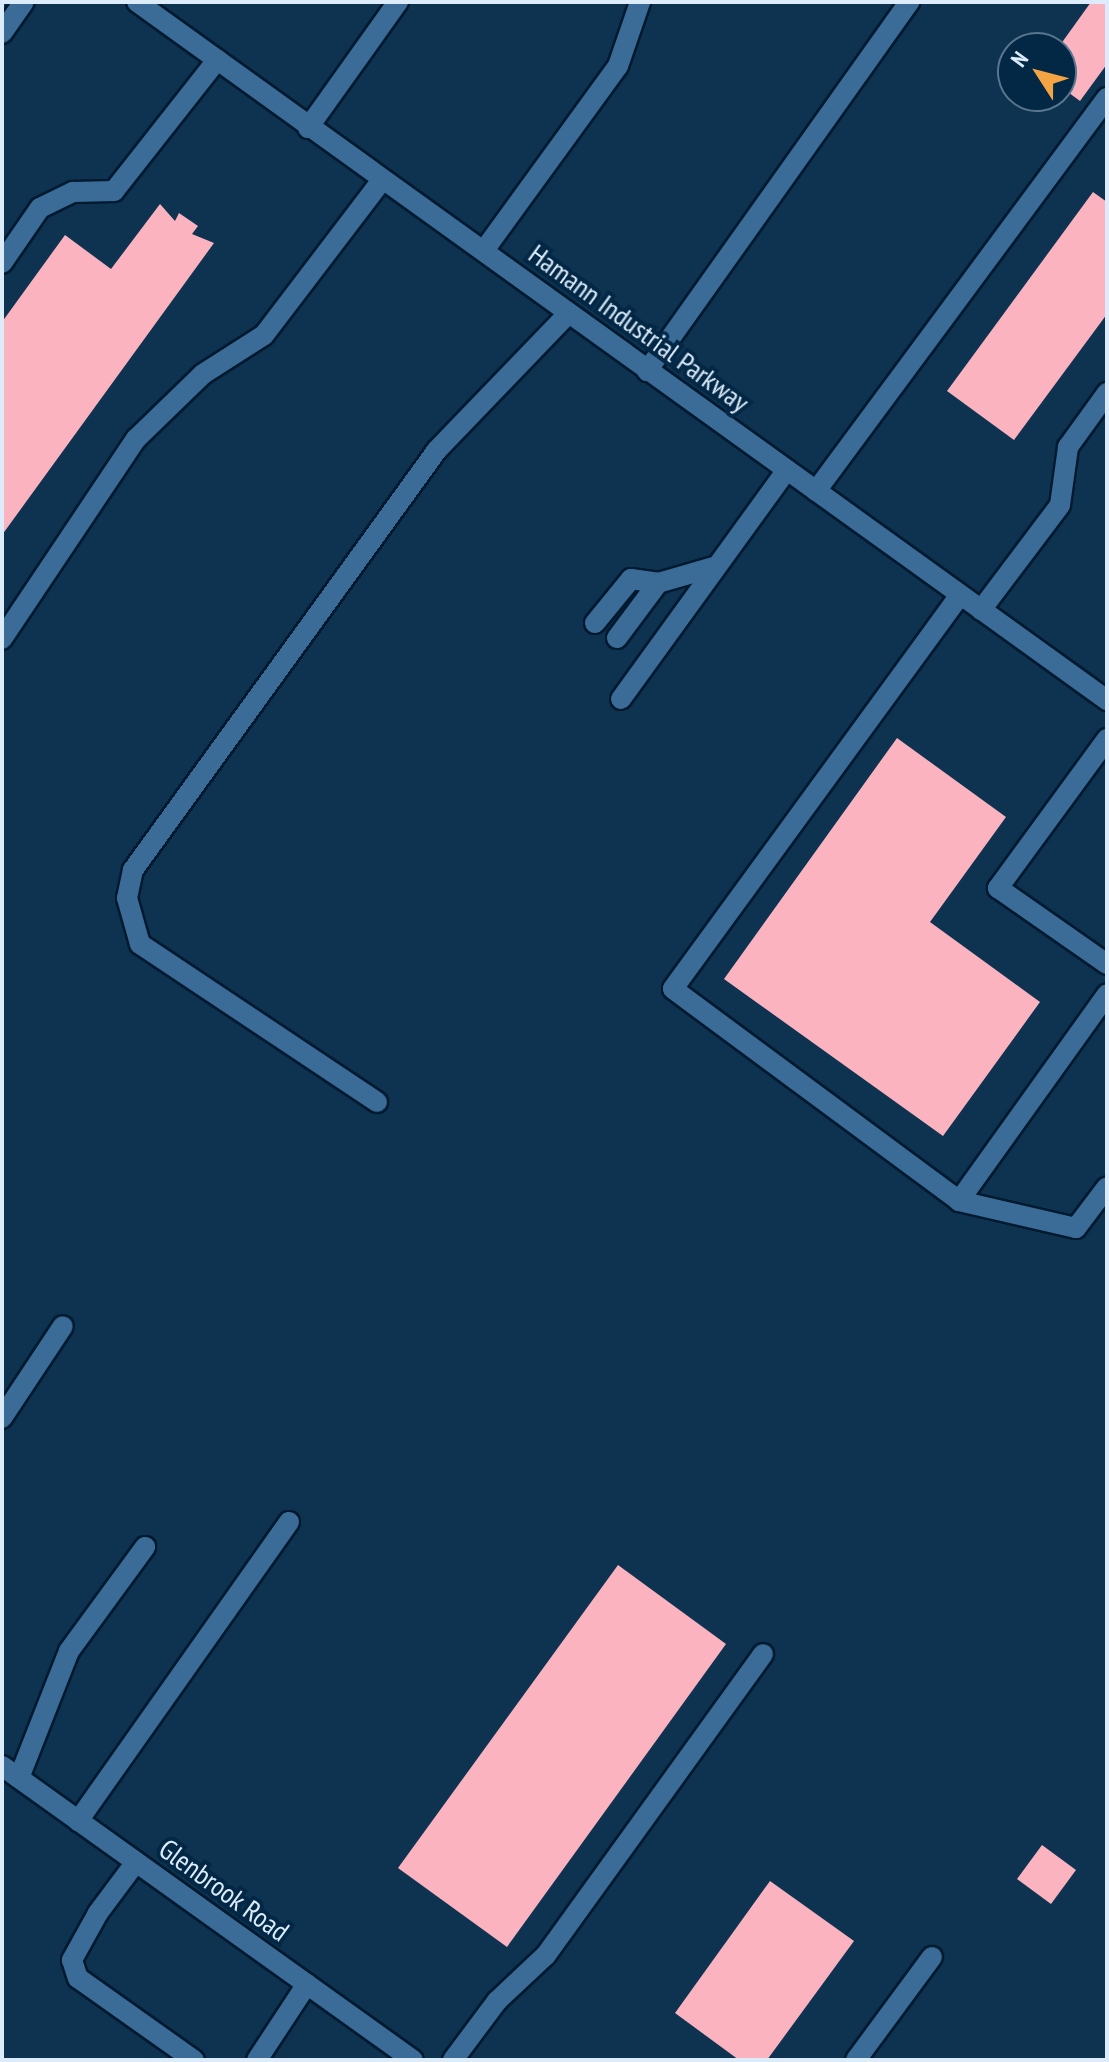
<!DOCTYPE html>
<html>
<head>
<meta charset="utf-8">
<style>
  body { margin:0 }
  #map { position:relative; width:1109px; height:2062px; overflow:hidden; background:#0d3351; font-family:"PT Sans Narrow",sans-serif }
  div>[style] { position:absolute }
  .building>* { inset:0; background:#fcb3c0 }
  .roads { filter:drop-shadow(2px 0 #021a2f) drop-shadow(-2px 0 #021a2f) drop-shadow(0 2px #021a2f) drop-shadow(0 -2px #021a2f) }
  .minor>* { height:20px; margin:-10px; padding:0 10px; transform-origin:10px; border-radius:10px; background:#3b6c97 }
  span { translate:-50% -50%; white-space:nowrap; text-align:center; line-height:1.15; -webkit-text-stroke:8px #022846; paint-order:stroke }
  .street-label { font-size:28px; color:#dcecfb }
  .frame { position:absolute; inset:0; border:4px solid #dcecfb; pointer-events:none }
  .north { position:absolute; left:997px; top:32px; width:80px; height:80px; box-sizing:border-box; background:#022846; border:2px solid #59768e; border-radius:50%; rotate:306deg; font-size:22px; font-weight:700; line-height:32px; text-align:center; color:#dcecfb }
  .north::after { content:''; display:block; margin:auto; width:28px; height:36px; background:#f4a443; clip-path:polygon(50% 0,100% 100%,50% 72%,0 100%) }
</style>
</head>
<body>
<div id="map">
  <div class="building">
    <div style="clip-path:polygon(1091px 2px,1107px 2px,1107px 64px,1080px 101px,1061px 87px,1058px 48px)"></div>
    <div style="clip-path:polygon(1093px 192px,1107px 202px,1107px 314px,1014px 440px,947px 391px)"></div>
    <div style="clip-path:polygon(160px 204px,175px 221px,179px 213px,198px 226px,192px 234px,214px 243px,2px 535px,2px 322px,65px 235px,111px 269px)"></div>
    <div style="clip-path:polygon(897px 738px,1006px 817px,930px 922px,1040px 1002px,943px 1136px,724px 979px)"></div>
    <div style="clip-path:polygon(618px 1565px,726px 1644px,507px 1947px,398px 1868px)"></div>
    <div style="clip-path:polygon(1042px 1845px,1076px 1870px,1051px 1904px,1017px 1879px)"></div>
    <div style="clip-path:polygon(770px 1881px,854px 1941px,767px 2060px,739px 2060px,675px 2013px)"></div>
  </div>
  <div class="roads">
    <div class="minor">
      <div style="left:137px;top:2px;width:1195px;rotate:35.74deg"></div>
      <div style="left:2px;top:33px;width:38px;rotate:-55deg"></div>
      <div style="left:308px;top:128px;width:155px;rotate:-54.5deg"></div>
      <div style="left:485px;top:249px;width:226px;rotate:-54deg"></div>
      <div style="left:618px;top:66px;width:68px;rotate:-71deg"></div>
      <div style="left:2px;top:263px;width:67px;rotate:-55.4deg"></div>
      <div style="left:40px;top:208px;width:37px;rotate:-26deg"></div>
      <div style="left:73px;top:192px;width:41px;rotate:-1.4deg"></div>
      <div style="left:114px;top:191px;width:167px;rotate:-51.8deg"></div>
      <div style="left:647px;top:371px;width:453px;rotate:-54.6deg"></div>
      <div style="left:816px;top:491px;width:489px;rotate:-53.5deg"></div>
      <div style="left:960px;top:595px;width:487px;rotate:126.1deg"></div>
      <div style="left:673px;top:989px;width:356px;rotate:36.5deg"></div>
      <div style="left:959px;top:1201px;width:254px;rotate:-54.4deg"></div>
      <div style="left:981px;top:610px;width:131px;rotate:-53deg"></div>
      <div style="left:1060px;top:505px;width:59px;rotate:-82.1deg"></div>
      <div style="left:1068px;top:447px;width:67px;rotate:-54.2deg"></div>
      <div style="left:595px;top:623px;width:57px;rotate:-50.7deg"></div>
      <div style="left:631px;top:579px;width:27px;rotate:8deg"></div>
      <div style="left:617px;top:638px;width:69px;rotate:-53.3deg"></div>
      <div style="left:658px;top:583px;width:61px;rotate:-16.1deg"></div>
      <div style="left:2px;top:639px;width:241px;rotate:-56.2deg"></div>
      <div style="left:136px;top:439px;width:93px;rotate:-44.1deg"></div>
      <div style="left:203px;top:374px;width:72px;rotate:-32.6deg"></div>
      <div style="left:264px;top:335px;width:195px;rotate:-52.7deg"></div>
      <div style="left:621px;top:699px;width:283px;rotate:-54.1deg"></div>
      <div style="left:1107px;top:739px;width:185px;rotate:126.2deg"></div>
      <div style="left:998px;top:888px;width:133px;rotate:34.9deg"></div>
      <div style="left:377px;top:1102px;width:285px;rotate:-146.3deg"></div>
      <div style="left:140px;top:944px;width:48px;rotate:-105.8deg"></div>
      <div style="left:127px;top:898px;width:29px;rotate:-78deg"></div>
      <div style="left:133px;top:870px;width:518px;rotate:-54.1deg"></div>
      <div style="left:437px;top:450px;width:189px;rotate:-46.1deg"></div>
      <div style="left:959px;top:1201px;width:120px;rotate:13deg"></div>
      <div style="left:1076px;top:1228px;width:51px;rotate:-52.9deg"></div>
      <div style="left:2px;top:1418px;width:110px;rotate:-56.5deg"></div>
      <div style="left:2px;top:1766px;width:505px;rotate:35.58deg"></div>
      <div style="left:19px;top:1778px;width:136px;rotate:-68.5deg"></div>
      <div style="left:69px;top:1651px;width:129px;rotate:-53.8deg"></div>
      <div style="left:78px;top:1821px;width:366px;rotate:-54.8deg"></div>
      <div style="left:136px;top:1862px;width:64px;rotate:126.7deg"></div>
      <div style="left:98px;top:1913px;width:54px;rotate:119deg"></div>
      <div style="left:72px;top:1960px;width:19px;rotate:72deg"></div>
      <div style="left:78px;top:1978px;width:142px;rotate:35.3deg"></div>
      <div style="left:257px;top:2060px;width:91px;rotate:-56.7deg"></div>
      <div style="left:453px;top:2060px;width:74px;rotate:-53.3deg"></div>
      <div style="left:497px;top:2001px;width:67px;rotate:-43.2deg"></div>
      <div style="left:546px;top:1955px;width:371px;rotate:-54.2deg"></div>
      <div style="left:856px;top:2060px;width:128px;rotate:-53.6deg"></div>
    </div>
  </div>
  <div class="street-label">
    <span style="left:639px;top:328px;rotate:36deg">Hamann Industrial Parkway</span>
    <span style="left:224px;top:1890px;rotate:36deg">Glenbrook Road</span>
  </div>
  <div class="frame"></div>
  <div class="north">N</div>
</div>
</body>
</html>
